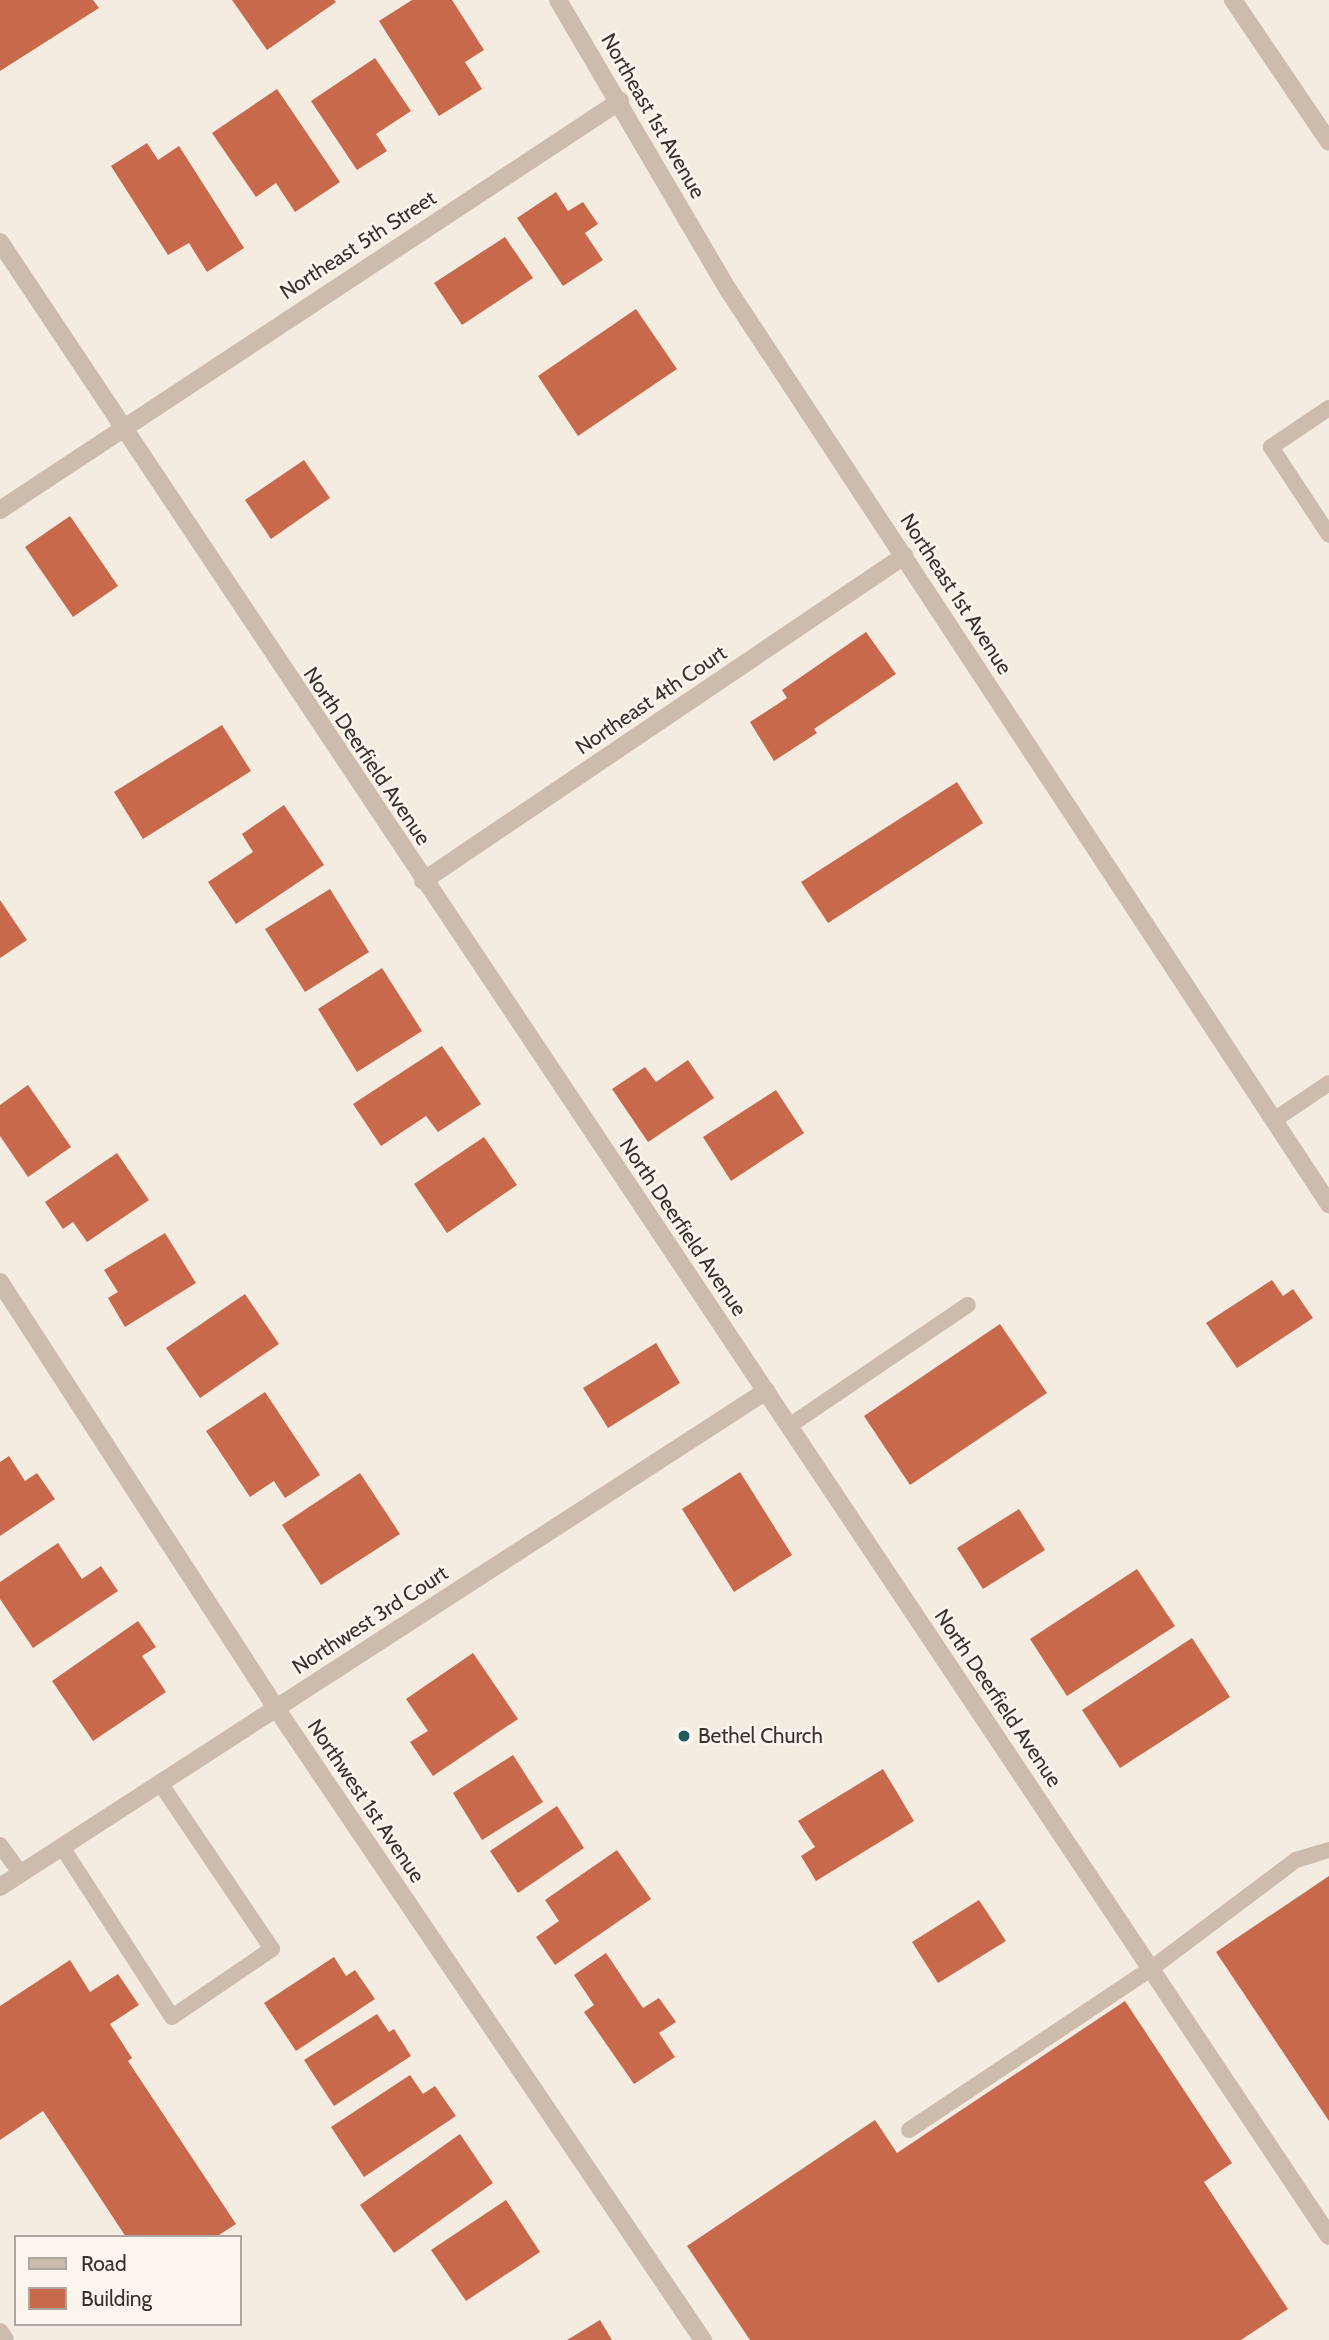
<!DOCTYPE html>
<html>
<head>
<meta charset="utf-8">
<style>
  body { margin:0 }
  #map { position:relative; width:1329px; height:2340px; overflow:hidden; background:#f4ebe1; font-family:Cabin,sans-serif }
  div>[style] { position:absolute }
  .building>* { inset:0; background:#c8694b }
  .service>* { height:16px; margin:-8px; padding:0 8px; transform-origin:8px; border-radius:8px; background:#cdbbac }
  .minor>* { height:18px; margin:-9px; padding:0 9px; transform-origin:9px; border-radius:9px; background:#cdbbac }
  .dots>* { width:19px; height:19px; translate:-50% -50%; box-sizing:border-box; border:4px solid #fbf5ee; border-radius:50% }
  span { translate:-50% -50%; white-space:nowrap; text-align:center; line-height:1.15; -webkit-text-stroke:5px #fbf5ee; paint-order:stroke }
  .street-label { font-size:21px; color:#3b302b }
  .poi-label { font-size:21px; color:#3b302b }
  .left { translate:0 -50%; text-align:left }
  .legend { position:absolute; left:14px; top:2235px; width:228px; height:91px; box-sizing:border-box; background:#fbf5ee; border:2px solid #aea6a0; margin:0; padding:9px 12px; list-style:none; font-size:21px; color:#3b302b }
  .legend li { display:flex; align-items:center; gap:14px; height:35px }
  .legend b { width:35px; border:2px solid #aea6a0 }
</style>
</head>
<body>
<div id="map">
  <div class="building">
    <div style="clip-path:polygon(0 0,93px 0,99px 8px,0 71px)"></div>
    <div style="clip-path:polygon(232px 0,334px 0,336px 2px,267px 50px)"></div>
    <div style="clip-path:polygon(412px 0,452px 0,484px 50px,465px 62px,482px 89px,439px 116px,379px 21px)"></div>
    <div style="clip-path:polygon(375px 58px,411px 111px,376px 134px,387px 151px,357px 170px,311px 101px)"></div>
    <div style="clip-path:polygon(277px 89px,340px 182px,295px 212px,276px 183px,256px 197px,212px 133px)"></div>
    <div style="clip-path:polygon(147px 143px,158px 160px,179px 146px,244px 248px,207px 272px,189px 243px,168px 255px,111px 166px)"></div>
    <div style="clip-path:polygon(556px 192px,568px 211px,583px 202px,598px 224px,585px 233px,603px 260px,563px 286px,517px 218px)"></div>
    <div style="clip-path:polygon(505px 237px,533px 278px,462px 325px,434px 283px)"></div>
    <div style="clip-path:polygon(636px 309px,677px 369px,578px 436px,538px 376px)"></div>
    <div style="clip-path:polygon(304px 460px,330px 498px,271px 539px,245px 500px)"></div>
    <div style="clip-path:polygon(70px 516px,118px 586px,73px 617px,25px 547px)"></div>
    <div style="clip-path:polygon(866px 632px,896px 674px,814px 729px,817px 733px,774px 761px,750px 722px,787px 698px,782px 690px)"></div>
    <div style="clip-path:polygon(222px 725px,251px 771px,143px 839px,114px 792px)"></div>
    <div style="clip-path:polygon(957px 782px,983px 823px,828px 923px,801px 882px)"></div>
    <div style="clip-path:polygon(284px 805px,324px 865px,236px 924px,208px 882px,253px 852px,242px 834px)"></div>
    <div style="clip-path:polygon(330px 889px,369px 952px,305px 992px,265px 929px)"></div>
    <div style="clip-path:polygon(0 900px,27px 940px,0 958px)"></div>
    <div style="clip-path:polygon(382px 968px,422px 1031px,357px 1072px,318px 1009px)"></div>
    <div style="clip-path:polygon(442px 1046px,481px 1104px,438px 1132px,426px 1116px,381px 1146px,353px 1104px)"></div>
    <div style="clip-path:polygon(688px 1060px,714px 1098px,648px 1142px,612px 1089px,645px 1067px,656px 1082px)"></div>
    <div style="clip-path:polygon(28px 1085px,71px 1147px,28px 1177px,0 1136px,0 1105px)"></div>
    <div style="clip-path:polygon(776px 1090px,804px 1133px,731px 1181px,703px 1137px)"></div>
    <div style="clip-path:polygon(484px 1137px,517px 1185px,447px 1233px,414px 1184px)"></div>
    <div style="clip-path:polygon(117px 1153px,149px 1200px,87px 1242px,73px 1222px,63px 1229px,45px 1202px)"></div>
    <div style="clip-path:polygon(165px 1233px,196px 1283px,125px 1327px,108px 1298px,118px 1292px,104px 1270px)"></div>
    <div style="clip-path:polygon(1272px 1280px,1283px 1296px,1293px 1289px,1313px 1318px,1237px 1368px,1206px 1323px)"></div>
    <div style="clip-path:polygon(245px 1294px,279px 1344px,200px 1398px,166px 1348px)"></div>
    <div style="clip-path:polygon(1000px 1324px,1047px 1393px,910px 1485px,864px 1416px)"></div>
    <div style="clip-path:polygon(656px 1343px,680px 1383px,608px 1428px,583px 1388px)"></div>
    <div style="clip-path:polygon(265px 1392px,320px 1475px,285px 1498px,274px 1481px,250px 1497px,206px 1431px)"></div>
    <div style="clip-path:polygon(9px 1456px,25px 1481px,37px 1473px,55px 1499px,0 1536px,0 1462px)"></div>
    <div style="clip-path:polygon(740px 1472px,792px 1555px,734px 1592px,682px 1509px)"></div>
    <div style="clip-path:polygon(360px 1473px,400px 1534px,321px 1585px,282px 1525px)"></div>
    <div style="clip-path:polygon(1019px 1509px,1045px 1550px,983px 1589px,957px 1548px)"></div>
    <div style="clip-path:polygon(58px 1543px,82px 1579px,101px 1566px,118px 1591px,33px 1648px,0 1599px,0 1582px)"></div>
    <div style="clip-path:polygon(1137px 1569px,1175px 1626px,1067px 1696px,1030px 1639px)"></div>
    <div style="clip-path:polygon(138px 1621px,156px 1647px,142px 1656px,166px 1692px,93px 1741px,52px 1681px)"></div>
    <div style="clip-path:polygon(1192px 1638px,1230px 1697px,1120px 1768px,1082px 1710px)"></div>
    <div style="clip-path:polygon(473px 1653px,518px 1719px,433px 1776px,410px 1742px,428px 1731px,406px 1699px)"></div>
    <div style="clip-path:polygon(513px 1755px,543px 1802px,482px 1840px,453px 1793px)"></div>
    <div style="clip-path:polygon(883px 1769px,914px 1821px,816px 1881px,801px 1856px,815px 1847px,798px 1821px)"></div>
    <div style="clip-path:polygon(557px 1806px,584px 1848px,518px 1893px,490px 1851px)"></div>
    <div style="clip-path:polygon(617px 1850px,651px 1899px,555px 1965px,536px 1937px,559px 1921px,545px 1900px)"></div>
    <div style="clip-path:polygon(1329px 1876px,1329px 2121px,1216px 1952px)"></div>
    <div style="clip-path:polygon(979px 1900px,1006px 1941px,938px 1983px,912px 1942px)"></div>
    <div style="clip-path:polygon(606px 1953px,643px 2008px,659px 1998px,676px 2022px,659px 2033px,675px 2057px,634px 2084px,584px 2012px,594px 2005px,574px 1975px)"></div>
    <div style="clip-path:polygon(334px 1957px,346px 1976px,355px 1970px,375px 1999px,296px 2051px,264px 2003px)"></div>
    <div style="clip-path:polygon(70px 1960px,90px 1992px,118px 1974px,139px 2005px,110px 2024px,132px 2058px,128px 2061px,236px 2224px,216px 2237px,126px 2237px,43px 2111px,0 2140px,0 2006px)"></div>
    <div style="clip-path:polygon(1125px 2001px,1232px 2163px,1204px 2182px,1288px 2309px,1241px 2340px,750px 2340px,687px 2246px,875px 2120px,897px 2153px)"></div>
    <div style="clip-path:polygon(377px 2014px,389px 2032px,394px 2029px,411px 2056px,334px 2106px,304px 2060px)"></div>
    <div style="clip-path:polygon(410px 2075px,423px 2094px,435px 2086px,456px 2116px,364px 2177px,331px 2127px)"></div>
    <div style="clip-path:polygon(460px 2134px,493px 2183px,394px 2253px,360px 2205px)"></div>
    <div style="clip-path:polygon(506px 2200px,540px 2252px,466px 2301px,431px 2250px)"></div>
    <div style="clip-path:polygon(600px 2320px,612px 2340px,567px 2340px)"></div>
  </div>
  <div class="service">
    <div style="left:1329px;top:408px;width:70px;rotate:146.1deg"></div>
    <div style="left:1271px;top:447px;width:105px;rotate:56.6deg"></div>
    <div style="left:1274px;top:1120px;width:66px;rotate:-33.9deg"></div>
    <div style="left:789px;top:1426px;width:216px;rotate:-34.1deg"></div>
    <div style="left:0;top:1845px;width:36px;rotate:54deg"></div>
    <div style="left:62px;top:1847px;width:202px;rotate:57.1deg"></div>
    <div style="left:172px;top:2017px;width:121px;rotate:-34.2deg"></div>
    <div style="left:272px;top:1949px;width:200px;rotate:-124deg"></div>
    <div style="left:909px;top:2130px;width:292px;rotate:-33.7deg"></div>
    <div style="left:1152px;top:1968px;width:180px;rotate:-36.9deg"></div>
    <div style="left:1296px;top:1860px;width:34px;rotate:-17deg"></div>
  </div>
  <div class="minor">
    <div style="left:558px;top:0;width:338px;rotate:59.6deg"></div>
    <div style="left:729px;top:291px;width:1093px;rotate:56.69deg"></div>
    <div style="left:1233px;top:0;width:171px;rotate:55.9deg"></div>
    <div style="left:0;top:242px;width:2396px;rotate:56.32deg"></div>
    <div style="left:0;top:510px;width:743px;rotate:-33.41deg"></div>
    <div style="left:423px;top:881px;width:581px;rotate:-34.05deg"></div>
    <div style="left:0;top:1282px;width:508px;rotate:57.06deg"></div>
    <div style="left:276px;top:1708px;width:763px;rotate:55.96deg"></div>
    <div style="left:0;top:1887px;width:913px;rotate:-32.92deg"></div>
    <div style="left:0;top:2332px;width:9px;rotate:58deg"></div>
  </div>
  <div class="dots">
    <div style="left:684px;top:1736px;background:#1f5a5e"></div>
  </div>
  <div class="street-label">
    <span style="left:653px;top:116px;rotate:60deg">Northeast 1st Avenue</span>
    <span style="left:358px;top:245px;rotate:-33deg">Northeast 5th Street</span>
    <span style="left:956px;top:594px;rotate:57deg">Northeast 1st Avenue</span>
    <span style="left:651px;top:700px;rotate:-34deg">Northeast 4th Court</span>
    <span style="left:367px;top:756px;rotate:56deg">North Deerfield Avenue</span>
    <span style="left:683px;top:1227px;rotate:56deg">North Deerfield Avenue</span>
    <span style="left:370px;top:1620px;rotate:-33deg">Northwest 3rd Court</span>
    <span style="left:998px;top:1698px;rotate:56deg">North Deerfield Avenue</span>
    <span style="left:366px;top:1801px;rotate:56deg">Northwest 1st Avenue</span>
  </div>
  <div class="poi-label">
    <span class="left" style="left:698px;top:1736px">Bethel Church</span>
  </div>
  <ul class="legend">
  <li><b style="height:9px;background:#cdbbac"></b>Road</li>
  <li><b style="height:19px;background:#c8694b"></b>Building</li>
  </ul>
</div>
</body>
</html>
